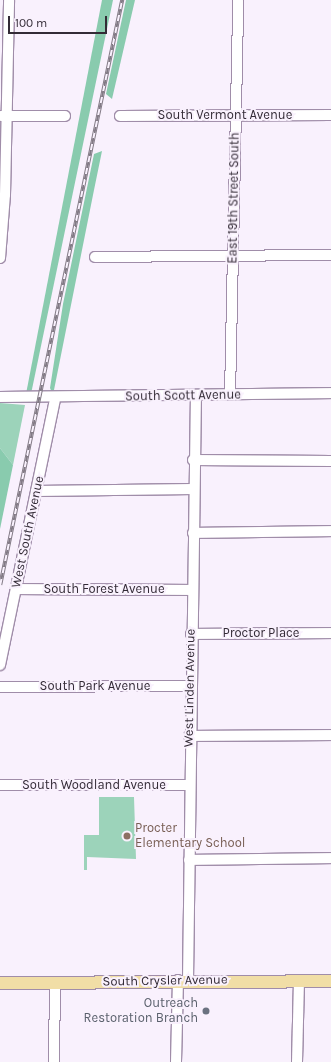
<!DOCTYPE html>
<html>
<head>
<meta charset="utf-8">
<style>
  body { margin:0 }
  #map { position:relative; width:331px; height:1062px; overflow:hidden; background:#f9f1fd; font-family:Karla,sans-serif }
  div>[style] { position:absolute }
  .green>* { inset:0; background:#9cd3ba }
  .forest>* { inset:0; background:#89cbae }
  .roads { filter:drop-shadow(1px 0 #a08da9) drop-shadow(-1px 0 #a08da9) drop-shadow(0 1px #a08da9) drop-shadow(0 -1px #a08da9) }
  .minor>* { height:10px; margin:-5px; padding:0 5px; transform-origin:5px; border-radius:5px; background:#fff }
  .major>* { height:12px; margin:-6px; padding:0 6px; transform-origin:6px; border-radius:6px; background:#f1dea6 }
  .rail>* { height:3.5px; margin-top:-1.75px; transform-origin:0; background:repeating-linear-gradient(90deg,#f9f1fd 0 6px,#827a85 0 12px); box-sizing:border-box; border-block:1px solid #827a85 }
  .dots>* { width:11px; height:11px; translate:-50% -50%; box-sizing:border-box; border:2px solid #f9f1fd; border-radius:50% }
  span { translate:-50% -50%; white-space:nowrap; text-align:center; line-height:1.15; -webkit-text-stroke:4px #f9f1fd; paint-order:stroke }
  .street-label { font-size:13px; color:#332b36 }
  .education-label { font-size:13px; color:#785e54 }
  .left { translate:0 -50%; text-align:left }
  .worship-label { font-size:13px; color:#5b616d }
  .right { translate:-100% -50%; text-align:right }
  .scale { position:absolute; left:8px; top:16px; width:99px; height:18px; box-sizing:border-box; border:2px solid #332b36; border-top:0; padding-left:5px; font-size:12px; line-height:14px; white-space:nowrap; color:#332b36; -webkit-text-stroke:3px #f9f1fd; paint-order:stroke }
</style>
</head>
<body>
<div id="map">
  <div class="green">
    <div style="clip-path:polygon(0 403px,25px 405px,13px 465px,0 448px)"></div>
    <div style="clip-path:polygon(99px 797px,134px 797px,136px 859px,87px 857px,87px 870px,84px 870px,84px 835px,99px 835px)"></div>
  </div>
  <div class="forest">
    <div style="clip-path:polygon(102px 0,113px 0,31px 394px,26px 394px)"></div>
    <div style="clip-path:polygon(126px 0,135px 0,112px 99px,106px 94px)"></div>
    <div style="clip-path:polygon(102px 151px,94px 190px,53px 395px,50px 388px,63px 304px,94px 154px)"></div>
    <div style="clip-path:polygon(0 448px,13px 465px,0 529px)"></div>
  </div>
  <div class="roads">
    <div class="minor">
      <div style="left:1px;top:116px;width:64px"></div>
      <div style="left:120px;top:116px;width:211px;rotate:-0.3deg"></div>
      <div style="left:95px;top:257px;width:236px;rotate:-0.5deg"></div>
      <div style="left:0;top:258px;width:63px;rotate:-85.5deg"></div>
      <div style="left:5px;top:195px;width:195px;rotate:-88.8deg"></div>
      <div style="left:230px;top:395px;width:395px;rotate:-88.8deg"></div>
      <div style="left:0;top:397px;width:331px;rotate:-0.7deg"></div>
      <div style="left:193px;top:460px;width:138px;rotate:0.4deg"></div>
      <div style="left:36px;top:491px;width:157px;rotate:-0.7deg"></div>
      <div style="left:193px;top:533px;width:138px;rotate:-0.8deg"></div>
      <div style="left:16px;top:589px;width:176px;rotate:0.3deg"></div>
      <div style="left:191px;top:634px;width:140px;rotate:-0.4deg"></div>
      <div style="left:0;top:665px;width:272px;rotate:-78.3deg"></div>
      <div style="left:0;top:687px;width:190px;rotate:-0.3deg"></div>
      <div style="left:189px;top:736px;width:142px;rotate:-0.4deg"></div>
      <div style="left:0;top:785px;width:188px"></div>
      <div style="left:189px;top:860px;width:142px;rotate:-0.8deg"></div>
      <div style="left:188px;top:980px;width:584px;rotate:-89.22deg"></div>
      <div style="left:54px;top:1062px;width:80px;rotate:-89.3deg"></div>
      <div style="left:176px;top:1062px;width:82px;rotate:-88.6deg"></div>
      <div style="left:297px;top:1062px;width:82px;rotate:-88.6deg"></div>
    </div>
    <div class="major">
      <div style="left:0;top:983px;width:331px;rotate:-0.3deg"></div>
    </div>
  </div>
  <div class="rail">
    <div style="left:0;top:585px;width:598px;rotate:-78.22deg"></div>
  </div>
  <div class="dots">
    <div style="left:127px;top:836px;background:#8d6e63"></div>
    <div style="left:206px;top:1011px;background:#6b7280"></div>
  </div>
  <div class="street-label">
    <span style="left:225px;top:115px">South Vermont Avenue</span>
    <span style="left:234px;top:198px;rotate:-89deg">East 19th Street South</span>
    <span style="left:183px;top:396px;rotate:-1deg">South Scott Avenue</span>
    <span style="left:28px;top:532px;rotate:-78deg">West South Avenue</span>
    <span style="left:104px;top:589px">South Forest Avenue</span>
    <span style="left:261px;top:633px">Proctor Place</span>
    <span style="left:95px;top:686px">South Park Avenue</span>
    <span style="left:190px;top:688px;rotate:-89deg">West Linden Avenue</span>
    <span style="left:94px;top:785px">South Woodland Avenue</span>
    <span style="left:165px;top:981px;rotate:-1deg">South Crysler Avenue</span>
  </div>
  <div class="education-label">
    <span class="left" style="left:135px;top:836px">Procter<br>Elementary School</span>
  </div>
  <div class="worship-label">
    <span class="right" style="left:198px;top:1011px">Outreach<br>Restoration Branch</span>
  </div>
  <div class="scale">100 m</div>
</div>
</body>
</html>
